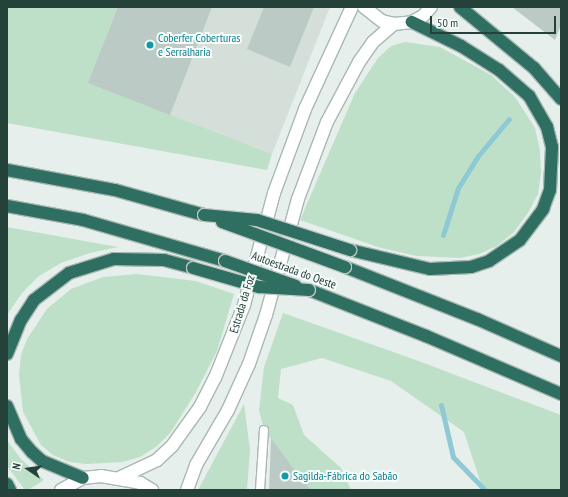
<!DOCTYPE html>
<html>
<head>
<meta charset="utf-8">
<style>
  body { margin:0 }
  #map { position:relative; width:568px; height:497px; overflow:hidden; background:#e6efeb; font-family:"PT Sans Narrow",sans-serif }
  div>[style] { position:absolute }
  .built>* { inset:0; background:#d4dfda }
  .green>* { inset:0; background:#bfe0c8 }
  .stream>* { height:5px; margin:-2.5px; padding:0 2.5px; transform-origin:2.5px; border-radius:2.5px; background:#8ec9d4 }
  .building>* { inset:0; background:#bbcac4 }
  .roads { filter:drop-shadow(1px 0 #a8b8b2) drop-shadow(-1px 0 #a8b8b2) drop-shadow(0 1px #a8b8b2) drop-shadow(0 -1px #a8b8b2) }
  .service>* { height:8px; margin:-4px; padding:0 4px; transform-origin:4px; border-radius:4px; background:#fff }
  .secondary>* { height:12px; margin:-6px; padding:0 6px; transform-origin:6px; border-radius:6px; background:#fff }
  .motorway>* { height:12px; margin:-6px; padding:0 6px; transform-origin:6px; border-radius:6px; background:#2f6f62 }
  .bridges { filter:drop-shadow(1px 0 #c2cac8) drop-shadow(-1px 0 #c2cac8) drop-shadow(0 1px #c2cac8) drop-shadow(0 -1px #c2cac8) }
  .motorway-bridge>* { height:12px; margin:-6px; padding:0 6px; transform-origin:6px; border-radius:6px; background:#2f6f62 }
  .dots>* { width:11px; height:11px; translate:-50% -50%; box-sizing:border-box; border:2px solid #f7fbf9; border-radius:50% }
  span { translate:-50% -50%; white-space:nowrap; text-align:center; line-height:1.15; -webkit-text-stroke:4px #f7fbf9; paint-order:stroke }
  .culture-label { font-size:12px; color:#0d838f }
  .left { translate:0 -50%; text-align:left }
  .street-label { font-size:12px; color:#24423a }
  .frame { position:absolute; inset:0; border:8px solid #24423a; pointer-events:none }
  .north { position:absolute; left:8px; top:449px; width:40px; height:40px; -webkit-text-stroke:3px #f7fbf9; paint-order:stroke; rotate:283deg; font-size:11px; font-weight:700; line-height:16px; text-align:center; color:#24423a }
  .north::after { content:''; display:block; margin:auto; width:14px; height:18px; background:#24423a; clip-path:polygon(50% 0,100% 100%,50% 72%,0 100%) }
  .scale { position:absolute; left:430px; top:16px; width:126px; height:18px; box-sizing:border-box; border:2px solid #24423a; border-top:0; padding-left:5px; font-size:12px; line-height:14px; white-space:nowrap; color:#24423a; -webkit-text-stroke:3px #f7fbf9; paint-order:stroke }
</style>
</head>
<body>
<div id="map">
  <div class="built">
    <div style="clip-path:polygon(118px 7px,330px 7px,272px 154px,88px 83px)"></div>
  </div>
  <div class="green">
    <div style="clip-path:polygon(7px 7px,118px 7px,89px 83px,272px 154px,267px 170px,7px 123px)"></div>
    <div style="clip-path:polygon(405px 42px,440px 47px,491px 75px,515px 97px,535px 128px,540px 151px,541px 173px,538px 194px,528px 213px,514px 232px,497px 246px,479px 254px,460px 258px,417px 256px,381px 248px,300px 220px,355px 93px,378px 58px,391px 46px)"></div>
    <div style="clip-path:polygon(7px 227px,118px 247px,90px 253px,61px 263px,39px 276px,22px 293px,7px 315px)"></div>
    <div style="clip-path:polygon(137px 274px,196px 281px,234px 294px,217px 351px,196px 392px,171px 432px,157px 446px,140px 457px,122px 462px,86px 464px,69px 462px,53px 455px,41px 445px,23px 412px,19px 375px,21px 355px,27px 339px,47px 309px,71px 289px,103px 277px)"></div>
    <div style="clip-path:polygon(283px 313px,416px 360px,561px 415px,561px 490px,483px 490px,464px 432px,391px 381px,322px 358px,281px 369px,278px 398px,293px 405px,304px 435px,341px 468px,351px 490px,311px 490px,264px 430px,259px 410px,264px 367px)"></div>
    <div style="clip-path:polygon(244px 404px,250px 450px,247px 490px,198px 490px)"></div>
    <div style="clip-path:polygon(7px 440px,21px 459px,44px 480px,28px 490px,25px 490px,7px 466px)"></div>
  </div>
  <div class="stream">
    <div style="left:443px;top:235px;width:49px;rotate:-72.3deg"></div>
    <div style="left:458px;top:188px;width:38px;rotate:-58deg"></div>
    <div style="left:478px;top:156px;width:48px;rotate:-50deg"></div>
    <div style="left:441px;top:405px;width:53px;rotate:77deg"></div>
    <div style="left:453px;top:457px;width:46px;rotate:45.9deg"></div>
  </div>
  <div class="building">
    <div style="clip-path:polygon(118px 7px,212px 7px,170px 115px,88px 83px)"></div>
    <div style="clip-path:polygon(264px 7px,314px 7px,290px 67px,247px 49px)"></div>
    <div style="clip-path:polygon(512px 7px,561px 7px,561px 25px,555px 40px)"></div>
    <div style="clip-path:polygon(271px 438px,289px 462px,311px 490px,269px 490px)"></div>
  </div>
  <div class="roads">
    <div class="service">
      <div style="left:260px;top:490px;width:60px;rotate:-86.2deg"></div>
    </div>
    <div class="secondary">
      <div style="left:364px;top:7px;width:23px;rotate:38deg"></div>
      <div style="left:382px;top:21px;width:12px;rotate:14deg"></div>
      <div style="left:394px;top:24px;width:18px;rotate:-6deg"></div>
      <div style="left:412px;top:22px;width:13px;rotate:-29deg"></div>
      <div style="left:423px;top:16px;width:12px;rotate:-48deg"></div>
      <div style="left:119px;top:478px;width:42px;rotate:-25.3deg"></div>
      <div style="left:157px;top:460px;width:21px;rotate:-43deg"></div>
      <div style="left:172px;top:446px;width:48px;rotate:-54.3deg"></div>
      <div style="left:200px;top:407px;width:33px;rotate:-63deg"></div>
      <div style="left:215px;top:378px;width:79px;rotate:-68.3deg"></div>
      <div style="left:244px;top:305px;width:116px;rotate:-75deg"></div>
      <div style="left:274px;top:193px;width:90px;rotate:-69.7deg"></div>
      <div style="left:305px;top:109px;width:112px;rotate:-65.3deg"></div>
      <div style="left:61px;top:490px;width:25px;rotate:-29deg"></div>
      <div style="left:83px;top:478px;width:18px;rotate:-6deg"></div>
      <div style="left:101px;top:476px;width:40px;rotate:10deg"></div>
      <div style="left:140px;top:483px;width:14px;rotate:30deg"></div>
      <div style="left:187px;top:490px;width:27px;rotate:-70deg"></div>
      <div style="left:196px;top:465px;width:64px;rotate:-59.8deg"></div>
      <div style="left:228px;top:410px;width:51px;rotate:-65.5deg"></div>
      <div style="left:249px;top:364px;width:52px;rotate:-70.9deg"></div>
      <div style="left:266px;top:315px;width:120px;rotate:-74.6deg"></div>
      <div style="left:298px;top:199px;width:82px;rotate:-69.4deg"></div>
      <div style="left:327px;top:122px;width:68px;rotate:-61.9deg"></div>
      <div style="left:359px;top:62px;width:24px;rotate:-55deg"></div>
      <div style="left:373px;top:42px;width:28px;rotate:-41deg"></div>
    </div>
    <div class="motorway">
      <div style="left:460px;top:7px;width:96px;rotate:39.5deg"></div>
      <div style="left:534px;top:68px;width:41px;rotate:48.9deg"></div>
      <div style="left:7px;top:170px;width:110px;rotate:10.5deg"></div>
      <div style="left:115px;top:190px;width:92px;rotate:15.7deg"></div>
      <div style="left:7px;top:206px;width:77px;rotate:10.4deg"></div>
      <div style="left:83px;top:220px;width:148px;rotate:16.1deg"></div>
      <div style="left:350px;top:250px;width:82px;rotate:13.4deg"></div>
      <div style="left:430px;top:269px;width:41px;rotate:-2.8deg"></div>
      <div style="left:471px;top:267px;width:19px;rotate:-18deg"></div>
      <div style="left:489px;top:261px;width:37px;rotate:-34deg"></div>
      <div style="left:520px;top:240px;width:39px;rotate:-53deg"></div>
      <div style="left:543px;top:209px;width:20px;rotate:-70deg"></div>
      <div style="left:550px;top:190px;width:43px;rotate:-87.3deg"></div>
      <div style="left:552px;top:147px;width:21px;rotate:-104deg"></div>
      <div style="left:547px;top:127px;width:36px;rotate:-120deg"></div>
      <div style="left:529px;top:96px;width:40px;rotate:-139deg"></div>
      <div style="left:499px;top:70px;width:45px;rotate:-147.7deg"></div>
      <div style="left:461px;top:46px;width:55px;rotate:-153.9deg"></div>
      <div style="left:345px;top:267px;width:142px;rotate:21.5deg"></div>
      <div style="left:477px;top:319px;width:92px;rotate:23.8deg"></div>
      <div style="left:309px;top:290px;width:126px;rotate:21.5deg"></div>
      <div style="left:426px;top:336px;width:147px;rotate:23.2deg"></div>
      <div style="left:7px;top:354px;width:37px;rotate:-68deg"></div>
      <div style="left:21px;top:320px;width:24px;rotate:-57deg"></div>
      <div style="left:34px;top:300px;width:44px;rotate:-37.6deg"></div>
      <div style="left:69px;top:273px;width:47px;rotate:-17.3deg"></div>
      <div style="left:114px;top:259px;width:50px;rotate:1.1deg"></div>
      <div style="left:164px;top:260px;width:30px;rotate:15deg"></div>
      <div style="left:7px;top:406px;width:36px;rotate:67deg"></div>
      <div style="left:21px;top:439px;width:17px;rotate:50deg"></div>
      <div style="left:32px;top:452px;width:13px;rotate:42deg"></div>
      <div style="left:42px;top:461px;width:44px;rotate:22.5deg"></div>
      <div style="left:7px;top:484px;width:7px;rotate:63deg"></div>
    </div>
  </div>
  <div class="bridges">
    <div class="motorway-bridge">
      <div style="left:204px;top:215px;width:53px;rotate:5.4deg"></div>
      <div style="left:257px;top:220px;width:98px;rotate:17.9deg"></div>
      <div style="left:222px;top:222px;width:131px;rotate:20.1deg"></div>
      <div style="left:225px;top:261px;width:75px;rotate:19.4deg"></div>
      <div style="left:193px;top:268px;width:69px;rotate:16.1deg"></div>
      <div style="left:259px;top:287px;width:50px;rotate:3.4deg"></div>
    </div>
  </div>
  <div class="dots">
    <div style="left:150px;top:45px;background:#0f9aa8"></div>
    <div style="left:285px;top:476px;background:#0f9aa8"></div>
  </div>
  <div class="culture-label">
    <span class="left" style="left:158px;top:45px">Coberfer Coberturas<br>e Serralharia</span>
    <span class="left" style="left:293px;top:476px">Sagilda-Fábrica do Sabão</span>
  </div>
  <div class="street-label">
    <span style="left:294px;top:270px;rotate:20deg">Autoestrada do Oeste</span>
    <span style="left:242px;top:304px;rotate:-73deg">Estrada da Foz</span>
  </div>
  <div class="frame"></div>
  <div class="north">N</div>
  <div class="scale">50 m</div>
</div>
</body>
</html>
